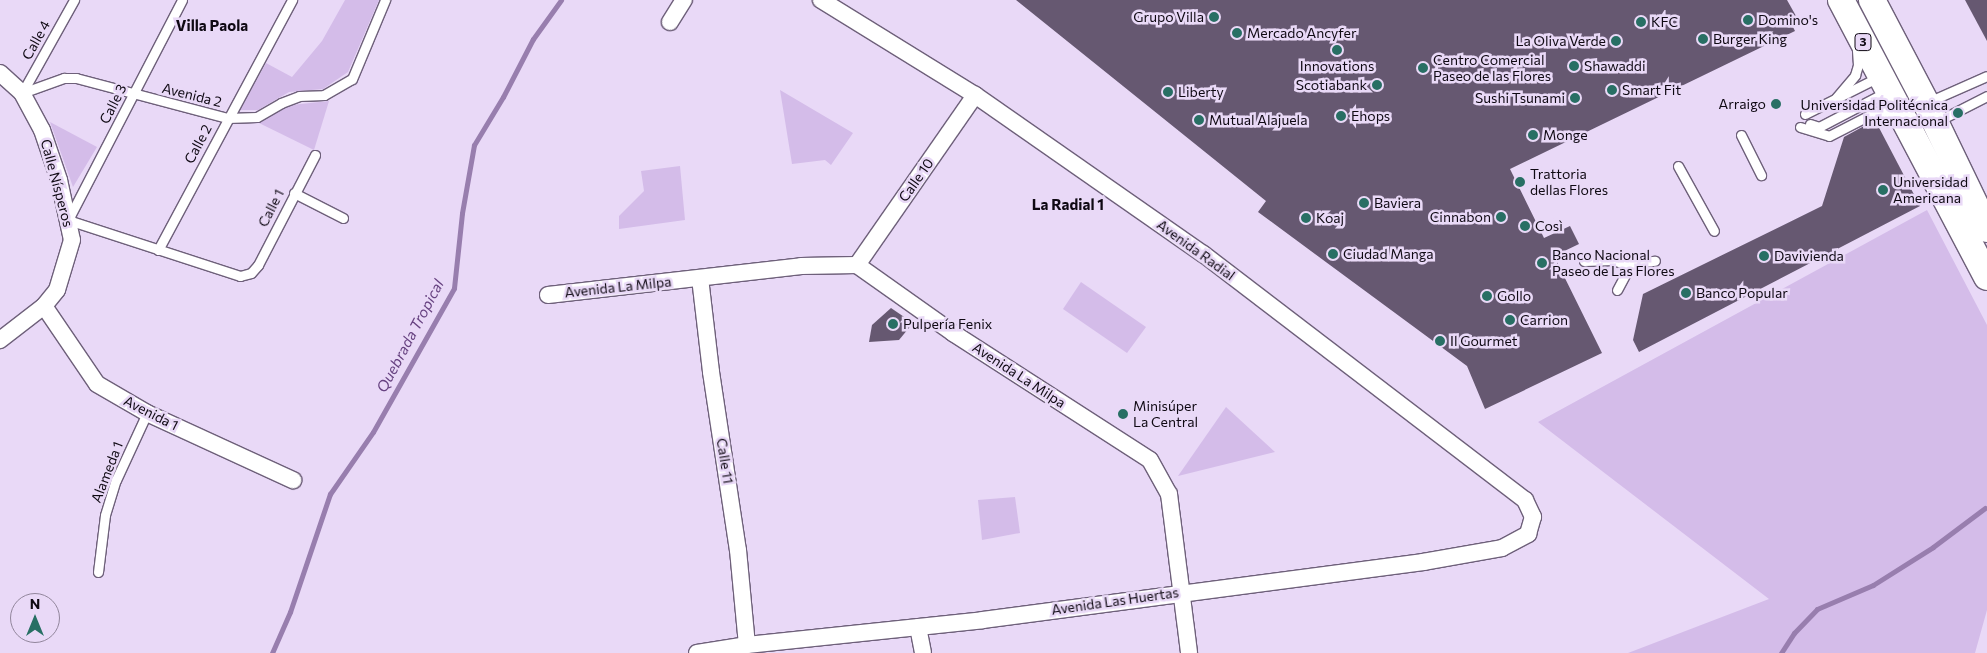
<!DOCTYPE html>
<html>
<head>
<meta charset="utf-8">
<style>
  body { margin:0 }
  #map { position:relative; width:1987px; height:653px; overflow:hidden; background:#e9d9f7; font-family:Commissioner,sans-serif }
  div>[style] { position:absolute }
  .green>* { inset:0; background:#d4bce9 }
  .stream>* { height:5px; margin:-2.5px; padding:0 2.5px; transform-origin:2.5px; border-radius:2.5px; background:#987eae }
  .building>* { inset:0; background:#665871 }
  .roads { filter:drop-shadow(1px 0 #6e607a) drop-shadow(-1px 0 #6e607a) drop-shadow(0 1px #6e607a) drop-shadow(0 -1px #6e607a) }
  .lane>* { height:9px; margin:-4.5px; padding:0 4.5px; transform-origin:4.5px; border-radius:4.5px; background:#fff }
  .street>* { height:16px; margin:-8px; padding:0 8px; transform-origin:8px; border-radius:8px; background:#fff }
  .primary>* { height:26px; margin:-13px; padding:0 13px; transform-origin:13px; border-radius:13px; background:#fff }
  .dots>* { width:14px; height:14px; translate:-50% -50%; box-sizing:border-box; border:2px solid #e9d9f7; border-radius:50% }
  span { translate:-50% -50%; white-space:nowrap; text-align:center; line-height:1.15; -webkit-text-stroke:5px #e9d9f7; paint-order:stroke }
  .shield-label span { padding:1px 4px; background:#e9d9f7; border:1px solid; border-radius:4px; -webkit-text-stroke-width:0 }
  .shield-label { font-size:12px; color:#0f0913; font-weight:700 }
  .poi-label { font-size:14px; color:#0f0913 }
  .right { translate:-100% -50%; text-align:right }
  .left { translate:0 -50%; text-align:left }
  .street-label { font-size:14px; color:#0f0913 }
  .neighbourhood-label { font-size:15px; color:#0f0913; font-weight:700 }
  .water-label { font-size:15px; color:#674281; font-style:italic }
  .north { position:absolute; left:10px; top:593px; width:50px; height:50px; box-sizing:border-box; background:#e9d9f7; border:1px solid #92869c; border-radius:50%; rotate:0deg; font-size:14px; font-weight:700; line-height:20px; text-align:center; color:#0f0913 }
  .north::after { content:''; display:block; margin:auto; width:18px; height:22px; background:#286f64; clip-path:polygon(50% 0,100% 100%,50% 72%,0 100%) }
</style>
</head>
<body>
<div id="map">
  <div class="green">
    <div style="clip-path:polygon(345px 0,379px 0,348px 72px,323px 89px,289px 92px,258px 110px,240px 110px,266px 63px,292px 77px,322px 41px)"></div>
    <div style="clip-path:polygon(780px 90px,853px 133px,831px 165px,825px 160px,792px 164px)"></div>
    <div style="clip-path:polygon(329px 101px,314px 150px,259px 123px,282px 106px)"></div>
    <div style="clip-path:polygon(50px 122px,97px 147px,73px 187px)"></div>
    <div style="clip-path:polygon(680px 166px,685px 220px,619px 229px,619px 216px,644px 191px,641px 171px)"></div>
    <div style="clip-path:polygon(1927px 210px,1987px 325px,1987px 610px,1975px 653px,1628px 653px,1769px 599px,1538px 422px)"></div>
    <div style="clip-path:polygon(1081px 282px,1146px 327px,1127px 353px,1063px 309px)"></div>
    <div style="clip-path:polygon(1226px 407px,1275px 452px,1178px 476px)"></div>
    <div style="clip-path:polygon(1015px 497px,1020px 533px,982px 540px,978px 500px)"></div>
  </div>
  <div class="stream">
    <div style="left:272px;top:653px;width:45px;rotate:-66.3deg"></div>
    <div style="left:290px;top:612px;width:125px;rotate:-71.3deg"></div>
    <div style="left:330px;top:494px;width:75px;rotate:-55.3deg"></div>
    <div style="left:373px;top:432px;width:165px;rotate:-60.6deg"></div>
    <div style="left:454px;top:288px;width:75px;rotate:-83.9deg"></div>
    <div style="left:462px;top:213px;width:69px;rotate:-80deg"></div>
    <div style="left:474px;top:145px;width:56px;rotate:-58.9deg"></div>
    <div style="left:503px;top:97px;width:65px;rotate:-62.7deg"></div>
    <div style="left:533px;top:39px;width:48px;rotate:-54.3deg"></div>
    <div style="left:1781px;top:653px;width:24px;rotate:-57deg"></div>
    <div style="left:1794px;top:633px;width:33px;rotate:-46deg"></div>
    <div style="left:1817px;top:609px;width:61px;rotate:-23.2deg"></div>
    <div style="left:1873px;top:585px;width:71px;rotate:-32.3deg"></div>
    <div style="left:1933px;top:547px;width:65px;rotate:-36.9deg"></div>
  </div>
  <div class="building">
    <div style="clip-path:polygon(1016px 0,1787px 0,1796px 16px,1789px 19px,1795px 31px,1510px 169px,1544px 238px,1570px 226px,1579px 244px,1554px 256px,1602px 353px,1485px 409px,1467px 366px,1258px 212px,1266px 201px)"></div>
    <div style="clip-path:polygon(1965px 0,1987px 0,1987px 41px)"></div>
    <div style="clip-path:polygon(1875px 120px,1920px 206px,1639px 352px,1633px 340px,1643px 294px,1822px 206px,1844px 137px)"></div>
    <div style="clip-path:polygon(891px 308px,913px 323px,899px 340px,869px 342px,872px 325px)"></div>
  </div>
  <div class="roads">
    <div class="lane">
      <div style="left:182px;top:0;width:248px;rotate:117.4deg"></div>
      <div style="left:68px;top:220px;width:181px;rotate:18deg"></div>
      <div style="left:240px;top:276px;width:11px;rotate:-15deg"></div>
      <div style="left:251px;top:273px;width:11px;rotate:-49deg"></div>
      <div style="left:258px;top:265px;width:124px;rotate:-62.6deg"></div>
      <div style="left:22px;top:93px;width:45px;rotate:-19.7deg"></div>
      <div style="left:64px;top:78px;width:12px"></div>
      <div style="left:76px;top:78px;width:156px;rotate:14.8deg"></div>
      <div style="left:227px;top:118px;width:30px;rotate:-2deg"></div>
      <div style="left:257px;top:117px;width:28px;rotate:-30deg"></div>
      <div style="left:281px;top:103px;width:19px;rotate:-21deg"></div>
      <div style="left:299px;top:96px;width:25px;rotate:-2deg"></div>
      <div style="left:324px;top:95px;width:32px;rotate:-30deg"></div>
      <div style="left:352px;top:79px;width:86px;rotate:-67.3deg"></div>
      <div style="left:22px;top:93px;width:107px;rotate:-60.8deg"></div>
      <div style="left:1836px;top:98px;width:30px;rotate:-50deg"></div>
      <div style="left:1855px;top:75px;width:10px;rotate:-73deg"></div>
      <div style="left:1858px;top:65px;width:15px;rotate:-94deg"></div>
      <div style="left:1928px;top:102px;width:64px;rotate:-23.8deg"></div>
      <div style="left:1805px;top:114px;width:83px;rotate:-26.6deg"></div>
      <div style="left:1938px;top:121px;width:55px;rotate:-27deg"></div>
      <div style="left:1810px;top:124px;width:9px;rotate:18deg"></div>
      <div style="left:1819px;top:127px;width:78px;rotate:-27.6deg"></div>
      <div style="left:1800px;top:127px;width:30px;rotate:17deg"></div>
      <div style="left:1829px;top:136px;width:53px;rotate:-27.1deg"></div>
      <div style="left:1876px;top:112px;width:11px"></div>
      <div style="left:1887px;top:112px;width:9px;rotate:36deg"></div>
      <div style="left:1741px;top:135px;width:45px;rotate:63.4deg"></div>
      <div style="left:1678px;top:166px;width:74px;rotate:61deg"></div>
      <div style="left:294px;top:193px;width:55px;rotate:27deg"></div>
      <div style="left:158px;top:250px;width:284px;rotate:-61.8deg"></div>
      <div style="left:1584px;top:261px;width:29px;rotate:-2deg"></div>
      <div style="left:1613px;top:260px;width:12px;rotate:20deg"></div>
      <div style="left:1624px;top:264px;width:11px;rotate:85deg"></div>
      <div style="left:1625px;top:275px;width:17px;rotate:118deg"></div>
      <div style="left:1624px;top:264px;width:31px;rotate:-6deg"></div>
      <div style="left:98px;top:572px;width:57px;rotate:-83deg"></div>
      <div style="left:105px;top:515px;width:37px;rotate:-73deg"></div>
      <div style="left:116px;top:480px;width:74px;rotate:-65.2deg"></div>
    </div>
    <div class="street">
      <div style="left:670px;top:22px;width:26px;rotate:-58deg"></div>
      <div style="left:0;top:73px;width:30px;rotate:42deg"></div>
      <div style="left:22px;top:93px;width:42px;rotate:61.6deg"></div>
      <div style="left:42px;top:130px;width:53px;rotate:71.2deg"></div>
      <div style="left:59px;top:180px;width:61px;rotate:77.8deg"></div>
      <div style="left:72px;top:240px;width:52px;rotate:106.7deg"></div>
      <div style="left:57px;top:290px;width:21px;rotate:129deg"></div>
      <div style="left:44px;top:306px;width:56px;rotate:142.3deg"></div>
      <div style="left:857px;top:265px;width:207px;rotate:-55.2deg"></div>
      <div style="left:700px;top:278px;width:95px;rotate:83.3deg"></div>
      <div style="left:711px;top:372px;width:180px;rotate:81.4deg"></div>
      <div style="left:738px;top:550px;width:95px;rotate:84.6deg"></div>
      <div style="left:548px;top:295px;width:255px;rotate:-6.5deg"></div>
      <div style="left:801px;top:266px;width:56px;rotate:-1deg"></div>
      <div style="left:857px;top:265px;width:118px;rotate:35.3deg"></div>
      <div style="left:953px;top:333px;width:234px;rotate:32.8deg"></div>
      <div style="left:1150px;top:460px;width:39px;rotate:61deg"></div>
      <div style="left:1169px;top:494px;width:160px;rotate:82.8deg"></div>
      <div style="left:44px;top:306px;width:94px;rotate:55.8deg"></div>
      <div style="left:97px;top:384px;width:58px;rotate:30.1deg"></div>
      <div style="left:147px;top:413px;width:161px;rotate:24.7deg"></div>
      <div style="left:918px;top:627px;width:26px;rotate:79deg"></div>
      <div style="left:697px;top:653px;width:51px;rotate:-9.1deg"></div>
      <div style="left:747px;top:645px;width:237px;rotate:-6deg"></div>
      <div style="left:983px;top:620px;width:444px;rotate:-7.5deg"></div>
      <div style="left:1423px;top:562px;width:80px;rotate:-10deg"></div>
      <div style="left:1502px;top:548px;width:30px;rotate:-28deg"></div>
      <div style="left:1528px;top:534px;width:18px;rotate:-74deg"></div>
      <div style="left:1533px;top:517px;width:19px;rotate:-115deg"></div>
      <div style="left:1525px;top:500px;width:405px;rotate:-142.6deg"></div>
      <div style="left:1203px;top:254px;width:278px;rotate:-145.1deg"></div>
      <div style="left:975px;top:95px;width:181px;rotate:-148.3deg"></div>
    </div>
    <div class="primary">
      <div style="left:1841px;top:0;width:313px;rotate:62.2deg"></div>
      <div style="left:1872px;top:0;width:116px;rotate:62.3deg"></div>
      <div style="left:1926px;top:103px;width:140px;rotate:64.2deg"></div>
    </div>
  </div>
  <div class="dots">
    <div style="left:1214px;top:17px;background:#286f64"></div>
    <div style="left:1748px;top:20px;background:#286f64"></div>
    <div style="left:1641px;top:22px;background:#286f64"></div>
    <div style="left:1237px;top:33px;background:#286f64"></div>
    <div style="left:1703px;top:39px;background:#286f64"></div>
    <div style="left:1616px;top:41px;background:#286f64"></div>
    <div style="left:1337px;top:50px;background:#286f64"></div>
    <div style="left:1574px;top:66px;background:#286f64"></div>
    <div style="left:1423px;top:68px;background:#286f64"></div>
    <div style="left:1377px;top:85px;background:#286f64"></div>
    <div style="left:1612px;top:90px;background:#286f64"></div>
    <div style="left:1168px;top:92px;background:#286f64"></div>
    <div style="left:1575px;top:98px;background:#286f64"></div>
    <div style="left:1776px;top:104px;background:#286f64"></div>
    <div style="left:1958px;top:113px;background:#286f64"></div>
    <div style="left:1341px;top:116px;background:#286f64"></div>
    <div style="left:1199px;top:120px;background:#286f64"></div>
    <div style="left:1533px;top:135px;background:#286f64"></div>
    <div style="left:1520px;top:182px;background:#286f64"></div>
    <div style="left:1883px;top:190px;background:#286f64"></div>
    <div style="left:1364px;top:203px;background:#286f64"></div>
    <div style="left:1501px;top:217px;background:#286f64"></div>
    <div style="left:1306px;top:218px;background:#286f64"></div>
    <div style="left:1525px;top:226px;background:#286f64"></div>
    <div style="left:1333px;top:254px;background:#286f64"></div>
    <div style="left:1764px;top:256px;background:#286f64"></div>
    <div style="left:1542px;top:263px;background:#286f64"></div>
    <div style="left:1686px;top:293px;background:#286f64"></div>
    <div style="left:1487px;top:296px;background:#286f64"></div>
    <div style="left:1510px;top:320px;background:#286f64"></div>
    <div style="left:893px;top:324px;background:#286f64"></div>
    <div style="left:1440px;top:341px;background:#286f64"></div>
    <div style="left:1123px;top:414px;background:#286f64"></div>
  </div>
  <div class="shield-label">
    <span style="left:1863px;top:42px">3</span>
  </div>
  <div class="poi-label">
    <span class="right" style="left:1204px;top:17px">Grupo Villa</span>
    <span class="left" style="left:1758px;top:20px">Domino's</span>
    <span class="left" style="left:1651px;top:22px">KFC</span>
    <span class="left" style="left:1247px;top:33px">Mercado Ancyfer</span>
    <span class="left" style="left:1713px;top:39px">Burger King</span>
    <span class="right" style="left:1606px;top:41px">La Oliva Verde</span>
    <span class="left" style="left:1433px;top:68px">Centro Comercial<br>Paseo de las Flores</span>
    <span style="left:1337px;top:66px">Innovations</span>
    <span class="left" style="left:1584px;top:66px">Shawaddi</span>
    <span class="right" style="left:1367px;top:85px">Scotiabank</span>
    <span class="left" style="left:1622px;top:90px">Smart Fit</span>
    <span class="left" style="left:1178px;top:92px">Liberty</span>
    <span class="right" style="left:1565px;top:98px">Sushi Tsunami</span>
    <span class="right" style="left:1766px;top:104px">Arraigo</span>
    <span class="right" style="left:1948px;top:113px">Universidad Politécnica<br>Internacional</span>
    <span class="left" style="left:1351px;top:116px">Ehops</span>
    <span class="left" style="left:1209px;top:120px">Mutual Alajuela</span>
    <span class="left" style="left:1543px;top:135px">Monge</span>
    <span class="left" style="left:1530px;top:182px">Trattoria<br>dellas Flores</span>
    <span class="left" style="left:1893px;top:190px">Universidad<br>Americana</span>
    <span class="left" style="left:1374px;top:203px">Baviera</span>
    <span class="right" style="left:1491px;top:217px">Cinnabon</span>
    <span class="left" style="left:1316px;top:218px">Koaj</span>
    <span class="left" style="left:1535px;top:226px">Così</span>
    <span class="left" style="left:1343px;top:254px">Ciudad Manga</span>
    <span class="left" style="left:1552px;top:263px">Banco Nacional<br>Paseo de Las Flores</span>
    <span class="left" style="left:1774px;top:256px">Davivienda</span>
    <span class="left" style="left:1696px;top:293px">Banco Popular</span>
    <span class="left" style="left:1497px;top:296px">Gollo</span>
    <span class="left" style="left:1520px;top:320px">Carrion</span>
    <span class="left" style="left:903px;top:324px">Pulpería Fenix</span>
    <span class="left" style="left:1450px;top:341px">Il Gourmet</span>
    <span class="left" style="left:1133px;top:414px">Minisúper<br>La Central</span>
  </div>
  <div class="street-label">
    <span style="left:36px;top:40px;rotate:-61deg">Calle 4</span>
    <span style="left:192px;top:95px;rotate:14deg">Avenida 2</span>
    <span style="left:113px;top:104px;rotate:-63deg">Calle 3</span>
    <span style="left:198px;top:144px;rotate:-62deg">Calle 2</span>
    <span style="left:916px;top:180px;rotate:-55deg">Calle 10</span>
    <span style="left:57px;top:183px;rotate:75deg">Calle Nísperos</span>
    <span style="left:271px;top:208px;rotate:-63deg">Calle 1</span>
    <span style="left:1196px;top:250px;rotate:36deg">Avenida Radial</span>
    <span style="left:618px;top:287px;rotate:-6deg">Avenida La Milpa</span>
    <span style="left:1019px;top:375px;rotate:33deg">Avenida La Milpa</span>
    <span style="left:151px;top:413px;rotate:27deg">Avenida 1</span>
    <span style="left:725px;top:461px;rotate:81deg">Calle 11</span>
    <span style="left:107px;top:472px;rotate:-69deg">Alameda 1</span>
    <span style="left:1115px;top:601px;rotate:-8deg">Avenida Las Huertas</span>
  </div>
  <div class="neighbourhood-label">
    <span style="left:212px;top:26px">Villa Paola</span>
    <span style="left:1068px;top:205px">La Radial 1</span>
  </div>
  <div class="water-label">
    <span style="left:410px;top:336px;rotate:-62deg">Quebrada Tropical</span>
  </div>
  <div class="north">N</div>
</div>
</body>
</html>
